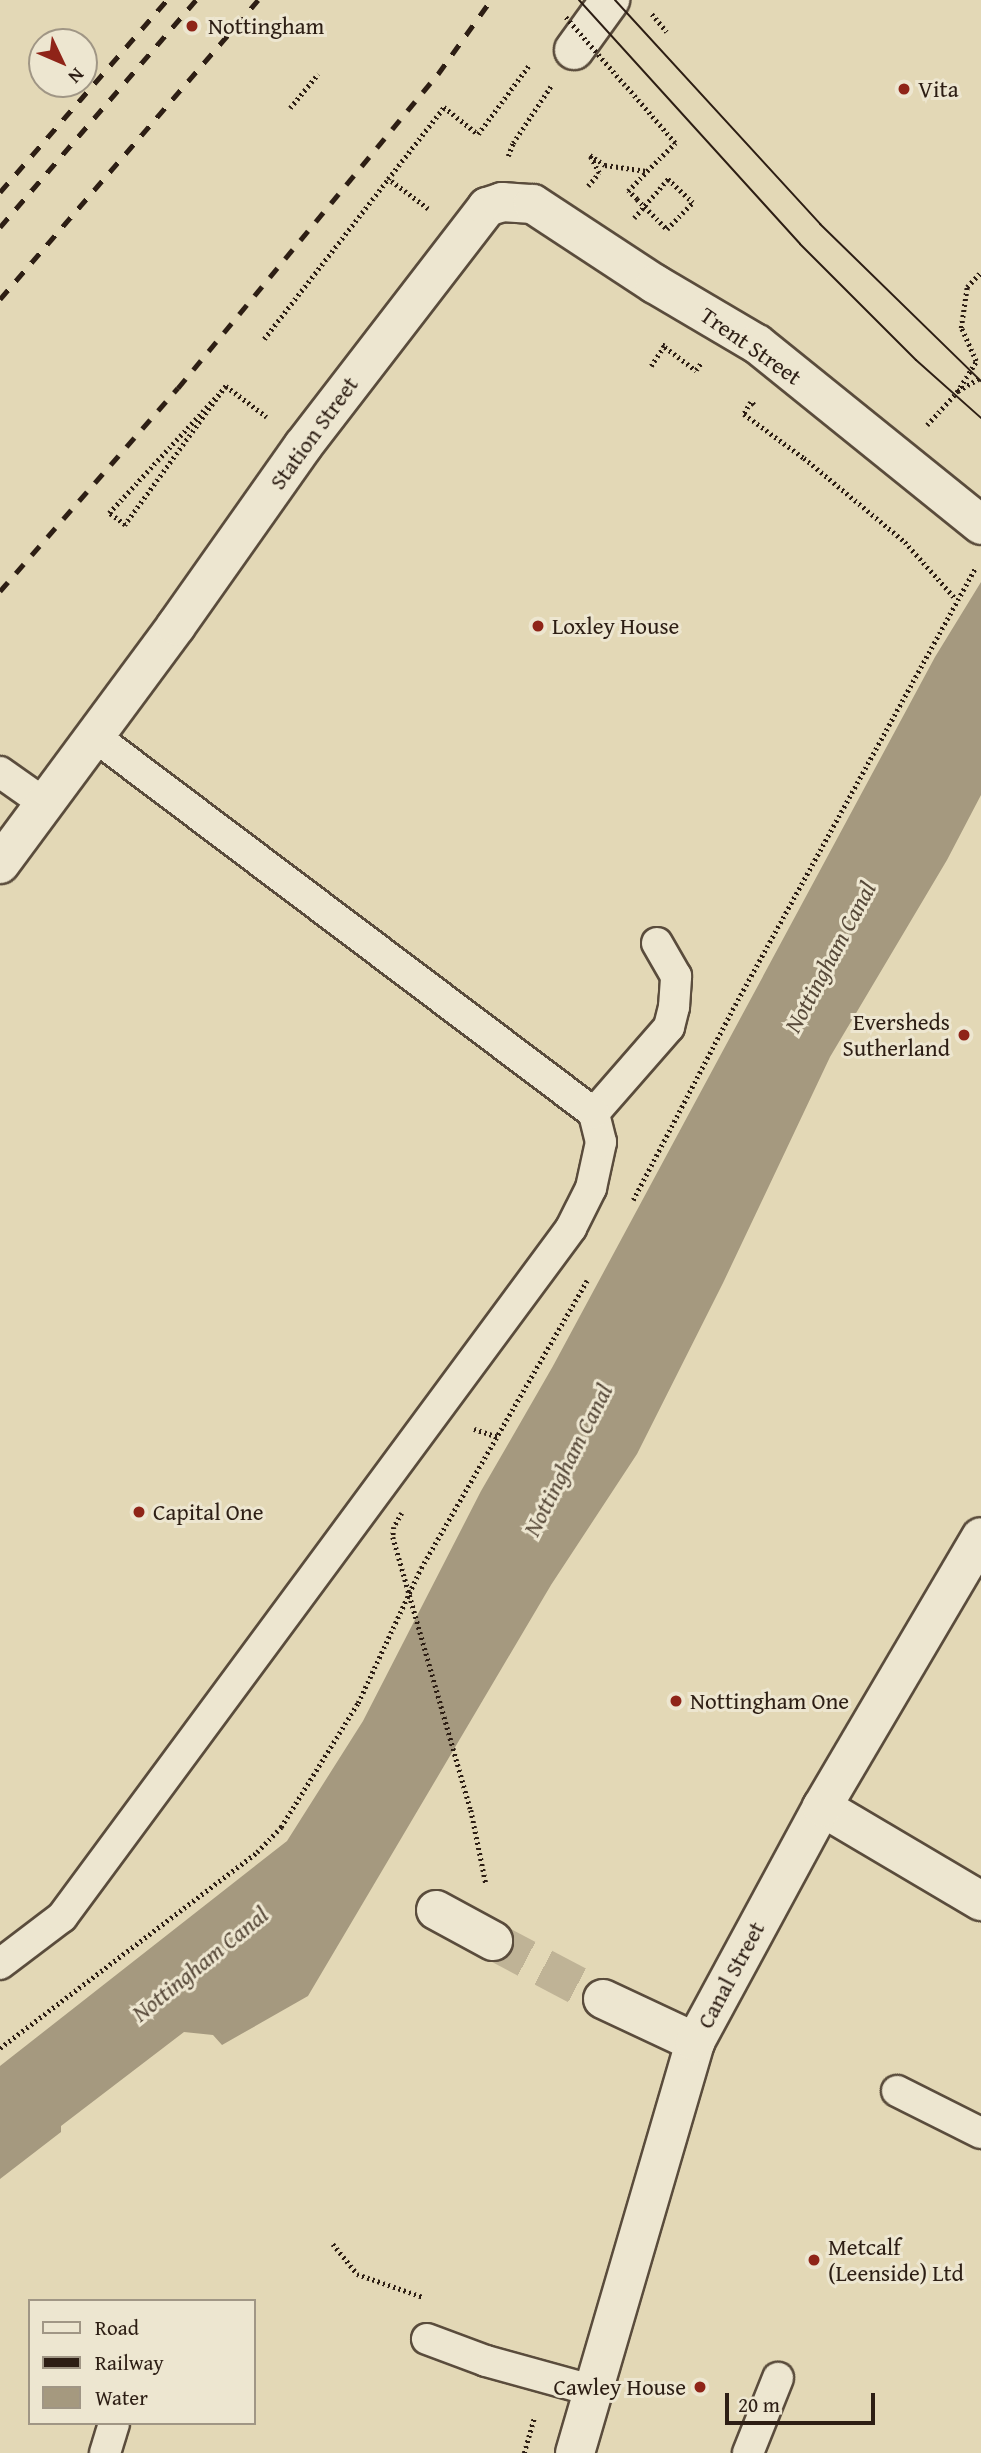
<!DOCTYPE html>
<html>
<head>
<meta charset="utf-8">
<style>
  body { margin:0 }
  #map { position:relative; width:981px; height:2453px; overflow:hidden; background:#e3d8b6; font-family:"Gentium Book Plus",serif }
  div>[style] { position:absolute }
  .water>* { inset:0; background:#a5997f }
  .street-tunnel>* { height:38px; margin-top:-19px; transform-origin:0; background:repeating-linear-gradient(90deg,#bfb396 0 38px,transparent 0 57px) }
  .path>* { height:4.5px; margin-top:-2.25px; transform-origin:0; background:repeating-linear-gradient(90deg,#2d1e14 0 2px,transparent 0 5.5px) }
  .roads { filter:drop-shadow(2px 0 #5a4c3c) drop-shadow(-2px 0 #5a4c3c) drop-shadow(0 2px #5a4c3c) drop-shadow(0 -2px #5a4c3c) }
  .lane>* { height:30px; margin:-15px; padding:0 15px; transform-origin:15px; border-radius:15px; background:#ede6d0 }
  .street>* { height:38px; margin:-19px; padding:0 19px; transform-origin:19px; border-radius:19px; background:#ede6d0 }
  .secondary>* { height:38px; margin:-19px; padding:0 19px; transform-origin:19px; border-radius:19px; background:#ede6d0 }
  .tram>* { height:2px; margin:-1px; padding:0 1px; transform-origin:1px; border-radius:1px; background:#2d1e14 }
  .rail>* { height:5px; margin-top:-2.5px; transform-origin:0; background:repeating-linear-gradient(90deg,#2d1e14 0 12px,transparent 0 24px) }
  .path-bridge>* { height:4.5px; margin-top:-2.25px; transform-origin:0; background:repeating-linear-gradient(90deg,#2d1e14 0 2px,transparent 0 5.5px) }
  .dots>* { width:19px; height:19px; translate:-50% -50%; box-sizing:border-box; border:4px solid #ede6d0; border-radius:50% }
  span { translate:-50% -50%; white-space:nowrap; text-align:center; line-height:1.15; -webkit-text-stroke:6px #ede6d0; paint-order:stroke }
  .poi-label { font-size:23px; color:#2d1e14 }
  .left { translate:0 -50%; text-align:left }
  .right { translate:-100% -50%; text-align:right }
  .street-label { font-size:23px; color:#2d1e14 }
  .water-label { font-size:24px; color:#574939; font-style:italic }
  .legend { position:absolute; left:28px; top:2299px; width:228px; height:126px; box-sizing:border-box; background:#ede6d0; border:2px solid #a09685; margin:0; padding:9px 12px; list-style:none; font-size:21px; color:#2d1e14 }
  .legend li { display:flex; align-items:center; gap:14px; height:35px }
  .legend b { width:35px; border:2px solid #a09685 }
  .north { position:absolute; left:28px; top:28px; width:70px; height:70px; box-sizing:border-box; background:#ede6d0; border:2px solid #a09685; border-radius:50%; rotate:134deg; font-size:19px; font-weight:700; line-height:28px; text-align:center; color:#2d1e14 }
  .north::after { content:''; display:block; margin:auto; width:24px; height:32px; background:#8f2418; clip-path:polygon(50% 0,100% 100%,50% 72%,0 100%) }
  .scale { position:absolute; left:725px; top:2393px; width:150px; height:32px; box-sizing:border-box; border:4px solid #2d1e14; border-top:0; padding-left:9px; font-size:21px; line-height:24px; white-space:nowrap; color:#2d1e14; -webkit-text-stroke:5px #ede6d0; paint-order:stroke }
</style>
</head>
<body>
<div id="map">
  <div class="water">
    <div style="clip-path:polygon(981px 582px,981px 795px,947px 860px,830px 1057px,723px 1283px,637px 1454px,551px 1585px,308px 1996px,222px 2045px,213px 2035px,184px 2032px,61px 2126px,61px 2132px,0 2179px,0 2066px,287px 1841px,363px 1721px,481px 1491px,553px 1366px,935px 657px)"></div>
  </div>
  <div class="street-tunnel">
    <div style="left:493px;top:1941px;width:124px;rotate:27.8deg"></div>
  </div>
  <div class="path">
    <div style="left:652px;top:14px;width:23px;rotate:50deg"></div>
    <div style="left:290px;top:108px;width:44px;rotate:-50.5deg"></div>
    <div style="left:590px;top:155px;width:18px;rotate:34deg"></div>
    <div style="left:605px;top:165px;width:42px;rotate:8.1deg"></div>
    <div style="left:647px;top:171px;width:40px;rotate:-45deg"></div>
    <div style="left:675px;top:143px;width:77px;rotate:-130.8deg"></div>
    <div style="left:508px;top:156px;width:14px;rotate:-69deg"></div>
    <div style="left:513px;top:143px;width:69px;rotate:-56.3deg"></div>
    <div style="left:588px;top:186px;width:17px;rotate:-50deg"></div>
    <div style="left:599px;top:173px;width:19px;rotate:-118deg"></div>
    <div style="left:637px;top:199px;width:12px;rotate:-138deg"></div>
    <div style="left:628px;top:191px;width:28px;rotate:-46deg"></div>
    <div style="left:428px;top:209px;width:50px;rotate:-143.1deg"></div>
    <div style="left:388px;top:179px;width:91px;rotate:-52.1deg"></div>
    <div style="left:444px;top:107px;width:43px;rotate:38.5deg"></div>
    <div style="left:478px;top:134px;width:87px;rotate:-53.4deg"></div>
    <div style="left:634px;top:218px;width:52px;rotate:-48.9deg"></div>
    <div style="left:668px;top:179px;width:34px;rotate:43deg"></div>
    <div style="left:264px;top:339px;width:202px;rotate:-52.2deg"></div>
    <div style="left:665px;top:347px;width:39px;rotate:37deg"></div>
    <div style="left:696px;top:370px;width:9px;rotate:-54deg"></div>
    <div style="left:651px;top:366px;width:24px;rotate:-57deg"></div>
    <div style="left:664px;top:346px;width:4px;rotate:-146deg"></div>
    <div style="left:226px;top:386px;width:172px;rotate:126deg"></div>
    <div style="left:125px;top:525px;width:20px;rotate:-143deg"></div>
    <div style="left:109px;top:513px;width:173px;rotate:-47.3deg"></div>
    <div style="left:226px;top:386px;width:51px;rotate:37.1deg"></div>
    <div style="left:958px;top:391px;width:27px;rotate:-31deg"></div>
    <div style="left:754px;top:405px;width:4px;rotate:-135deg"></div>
    <div style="left:751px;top:402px;width:14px;rotate:120deg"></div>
    <div style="left:744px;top:414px;width:74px;rotate:36.3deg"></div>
    <div style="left:804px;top:458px;width:131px;rotate:39.7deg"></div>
    <div style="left:905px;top:542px;width:76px;rotate:48.2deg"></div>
    <div style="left:927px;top:425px;width:45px;rotate:-47.7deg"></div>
    <div style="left:957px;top:392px;width:36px;rotate:-58deg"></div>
    <div style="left:976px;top:361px;width:36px;rotate:-114deg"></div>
    <div style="left:961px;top:328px;width:41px;rotate:-81.7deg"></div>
    <div style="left:967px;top:287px;width:21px;rotate:-47deg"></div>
    <div style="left:633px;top:1200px;width:220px;rotate:-62.4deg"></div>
    <div style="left:735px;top:1005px;width:499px;rotate:-61.2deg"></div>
    <div style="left:474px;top:1429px;width:26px;rotate:18deg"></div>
    <div style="left:471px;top:1810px;width:76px;rotate:78.5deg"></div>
    <div style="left:0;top:2048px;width:323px;rotate:-37.3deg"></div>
    <div style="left:257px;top:1852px;width:35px;rotate:-46deg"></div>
    <div style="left:281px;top:1827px;width:146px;rotate:-58.2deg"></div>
    <div style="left:358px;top:1703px;width:149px;rotate:-65deg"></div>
    <div style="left:421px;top:1568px;width:332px;rotate:-60deg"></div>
    <div style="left:333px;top:2244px;width:38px;rotate:51deg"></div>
    <div style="left:357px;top:2274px;width:70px;rotate:19.2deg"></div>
    <div style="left:524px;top:2453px;width:37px;rotate:-74deg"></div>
  </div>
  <div class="roads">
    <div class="lane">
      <div style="left:0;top:772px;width:54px;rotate:35.2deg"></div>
      <div style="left:594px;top:1113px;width:114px;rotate:-48.9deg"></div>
      <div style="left:669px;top:1027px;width:21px;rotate:-76deg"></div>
      <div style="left:674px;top:1007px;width:31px;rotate:-86deg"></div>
      <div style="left:676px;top:976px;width:38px;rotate:-120deg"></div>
      <div style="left:0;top:1964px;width:78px;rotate:-37.2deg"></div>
      <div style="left:62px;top:1917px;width:857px;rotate:-53.54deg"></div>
      <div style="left:571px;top:1228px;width:45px;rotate:-63.4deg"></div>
      <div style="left:591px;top:1188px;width:47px;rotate:-77.7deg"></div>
      <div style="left:601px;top:1142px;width:30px;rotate:-104deg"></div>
      <div style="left:594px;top:1113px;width:626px;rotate:-142.98deg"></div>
      <div style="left:897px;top:2091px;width:94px;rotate:26.6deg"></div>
      <div style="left:427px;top:2339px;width:63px;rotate:20.4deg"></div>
      <div style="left:486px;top:2361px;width:109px;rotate:15.4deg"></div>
      <div style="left:105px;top:2453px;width:31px;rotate:-73deg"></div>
      <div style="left:748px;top:2453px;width:81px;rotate:-68.2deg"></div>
    </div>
    <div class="street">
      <div style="left:574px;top:50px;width:62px;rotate:-54.2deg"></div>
      <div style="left:0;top:864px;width:296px;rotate:-53.5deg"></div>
      <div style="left:176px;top:626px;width:220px;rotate:-54.8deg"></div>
      <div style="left:303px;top:446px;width:302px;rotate:-52.4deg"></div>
      <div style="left:487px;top:207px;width:16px;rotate:-18deg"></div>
      <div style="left:502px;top:202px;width:31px;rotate:4deg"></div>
      <div style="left:533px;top:204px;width:146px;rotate:33.3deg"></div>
      <div style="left:655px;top:284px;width:118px;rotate:30.5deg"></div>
      <div style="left:757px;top:344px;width:288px;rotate:38.9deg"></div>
      <div style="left:822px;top:1807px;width:185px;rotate:30.6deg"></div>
      <div style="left:436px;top:1910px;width:65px;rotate:28.5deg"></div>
      <div style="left:603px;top:1999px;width:102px;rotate:25.1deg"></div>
    </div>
    <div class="secondary">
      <div style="left:575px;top:2453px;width:428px;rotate:-73.7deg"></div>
      <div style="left:695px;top:2042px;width:267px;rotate:-61.6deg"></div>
      <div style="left:822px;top:1807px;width:313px;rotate:-59.5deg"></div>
    </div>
  </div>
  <div class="tram">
    <div style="left:579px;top:0;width:329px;rotate:47.8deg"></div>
    <div style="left:800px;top:244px;width:164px;rotate:45deg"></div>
    <div style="left:916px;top:360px;width:87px;rotate:41.7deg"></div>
    <div style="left:615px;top:0;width:304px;rotate:47.5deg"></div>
    <div style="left:820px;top:224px;width:225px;rotate:44.3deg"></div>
  </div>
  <div class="rail">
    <div style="left:0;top:192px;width:254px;rotate:-49deg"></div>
    <div style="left:0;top:227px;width:300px;rotate:-49.2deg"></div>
    <div style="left:0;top:299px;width:395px;rotate:-49.2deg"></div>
    <div style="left:0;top:591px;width:270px;rotate:-48.8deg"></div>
    <div style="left:178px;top:388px;width:408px;rotate:-50.4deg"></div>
    <div style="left:438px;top:74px;width:91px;rotate:-54.4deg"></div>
  </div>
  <div class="path-bridge">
    <div style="left:566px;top:17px;width:90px;rotate:49.1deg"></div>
    <div style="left:637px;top:199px;width:42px;rotate:45deg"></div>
    <div style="left:667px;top:229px;width:37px;rotate:-46deg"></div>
    <div style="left:402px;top:1513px;width:16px;rotate:120deg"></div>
    <div style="left:394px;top:1527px;width:10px;rotate:96deg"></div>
    <div style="left:393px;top:1537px;width:284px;rotate:74.1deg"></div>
  </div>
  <div class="dots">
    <div style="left:192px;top:26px;background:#8f2418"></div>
    <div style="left:904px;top:89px;background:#8f2418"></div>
    <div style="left:538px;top:626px;background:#8f2418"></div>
    <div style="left:964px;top:1035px;background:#8f2418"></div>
    <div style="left:139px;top:1512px;background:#8f2418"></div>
    <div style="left:676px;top:1701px;background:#8f2418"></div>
    <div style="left:814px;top:2260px;background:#8f2418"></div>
    <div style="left:700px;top:2387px;background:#8f2418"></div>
  </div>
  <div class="poi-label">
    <span class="left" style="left:208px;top:26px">Nottingham</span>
    <span class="left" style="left:918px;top:89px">Vita</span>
    <span class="left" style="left:552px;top:626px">Loxley House</span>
    <span class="right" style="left:950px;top:1035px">Eversheds<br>Sutherland</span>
    <span class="left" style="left:153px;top:1512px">Capital One</span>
    <span class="left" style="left:690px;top:1701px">Nottingham One</span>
    <span class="left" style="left:828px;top:2260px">Metcalf<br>(Leenside) Ltd</span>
    <span class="right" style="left:686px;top:2387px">Cawley House</span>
  </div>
  <div class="street-label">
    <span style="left:751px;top:346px;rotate:35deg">Trent Street</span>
    <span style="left:314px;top:433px;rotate:-54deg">Station Street</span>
    <span style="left:731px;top:1975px;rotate:-62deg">Canal Street</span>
  </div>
  <div class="water-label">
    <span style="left:830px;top:957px;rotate:-62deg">Nottingham Canal</span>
    <span style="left:568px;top:1460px;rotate:-63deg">Nottingham Canal</span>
    <span style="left:200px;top:1964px;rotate:-39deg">Nottingham Canal</span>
  </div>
  <ul class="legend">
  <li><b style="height:9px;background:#ede6d0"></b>Road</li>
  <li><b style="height:9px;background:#2d1e14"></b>Railway</li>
  <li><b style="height:19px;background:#a5997f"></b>Water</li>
  </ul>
  <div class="north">N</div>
  <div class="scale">20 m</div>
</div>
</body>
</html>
